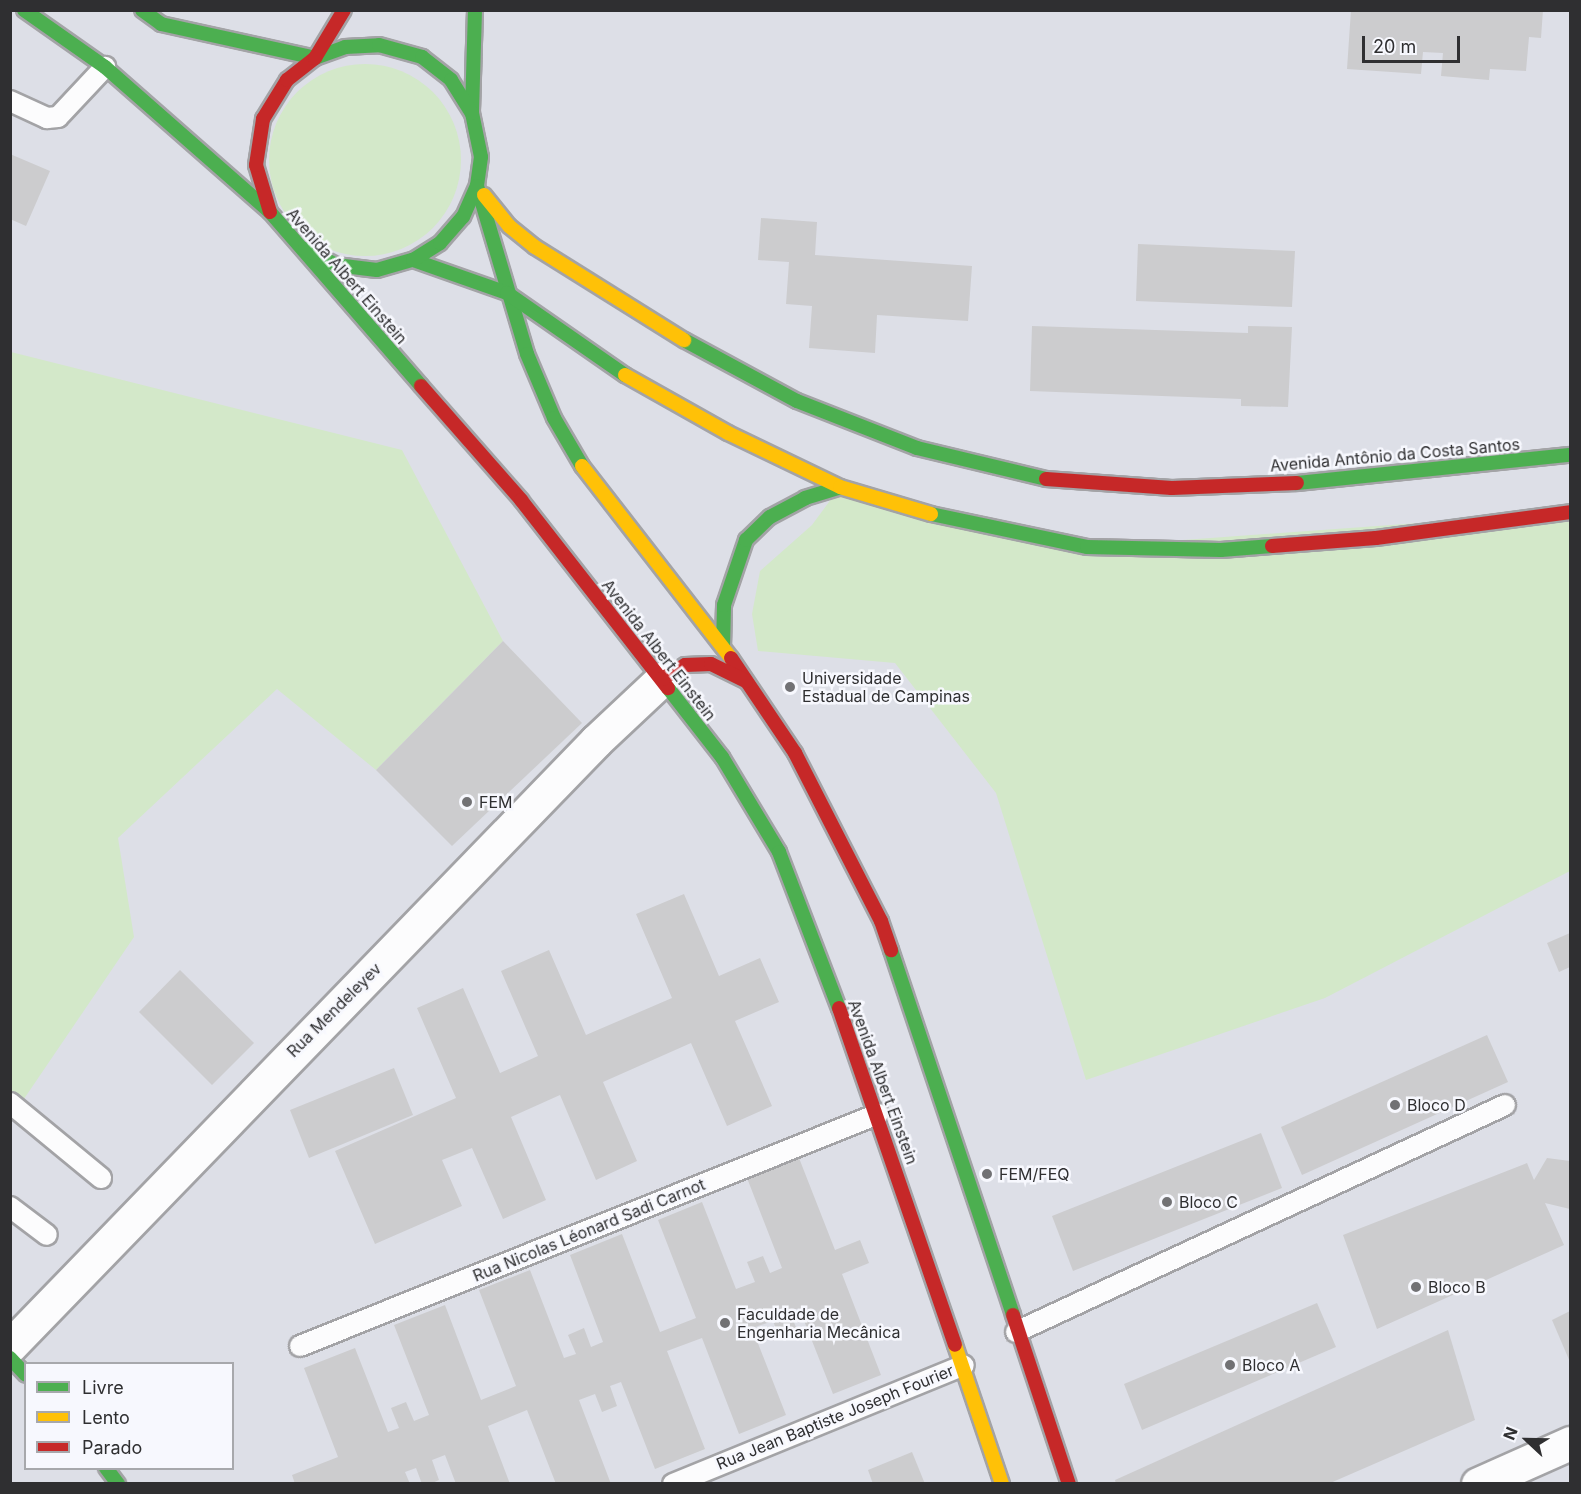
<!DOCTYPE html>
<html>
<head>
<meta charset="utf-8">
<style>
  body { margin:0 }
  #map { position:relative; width:1581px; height:1494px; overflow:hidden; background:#ebecf0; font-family:Inter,sans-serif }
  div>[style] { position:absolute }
  .built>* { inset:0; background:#dddfe7 }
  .green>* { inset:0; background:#d3e8c9 }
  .round { border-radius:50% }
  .building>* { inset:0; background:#ccccce }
  .roads { filter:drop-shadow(2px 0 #a3a3a6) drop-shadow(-2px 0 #a3a3a6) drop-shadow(0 2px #a3a3a6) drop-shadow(0 -2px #a3a3a6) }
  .lane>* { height:20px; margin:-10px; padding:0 10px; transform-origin:10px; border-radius:10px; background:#fcfcfd }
  .street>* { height:33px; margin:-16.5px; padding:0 16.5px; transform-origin:16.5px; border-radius:16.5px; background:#fcfcfd }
  .fast>* { height:14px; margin:-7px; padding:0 7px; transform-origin:7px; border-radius:7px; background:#4caf50 }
  .slow>* { height:14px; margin:-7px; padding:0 7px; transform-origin:7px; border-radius:7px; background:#ffc107 }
  .jam>* { height:14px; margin:-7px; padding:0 7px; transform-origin:7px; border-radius:7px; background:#c62828 }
  .dots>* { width:16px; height:16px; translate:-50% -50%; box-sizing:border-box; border:3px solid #f7f8fe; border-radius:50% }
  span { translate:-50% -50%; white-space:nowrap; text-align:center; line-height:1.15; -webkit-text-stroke:5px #f7f8fe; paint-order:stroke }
  .street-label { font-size:16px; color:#2f2f31 }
  .poi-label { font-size:16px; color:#2f2f31 }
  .left { translate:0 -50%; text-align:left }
  .frame { position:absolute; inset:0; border:12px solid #2f2f31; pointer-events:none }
  .legend { position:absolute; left:24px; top:1362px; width:210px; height:108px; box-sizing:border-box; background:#f7f8fe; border:2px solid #a7a8ac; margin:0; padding:8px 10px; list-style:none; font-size:18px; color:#2f2f31 }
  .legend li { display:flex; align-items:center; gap:12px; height:30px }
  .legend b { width:30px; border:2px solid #a7a8ac }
  .north { position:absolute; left:1497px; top:1410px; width:60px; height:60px; -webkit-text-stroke:4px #f7f8fe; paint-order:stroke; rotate:292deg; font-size:16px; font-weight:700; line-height:24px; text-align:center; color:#2f2f31 }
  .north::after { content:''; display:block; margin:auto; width:21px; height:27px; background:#2f2f31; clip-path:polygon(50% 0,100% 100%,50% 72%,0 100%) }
  .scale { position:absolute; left:1362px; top:36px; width:98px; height:27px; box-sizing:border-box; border:3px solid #2f2f31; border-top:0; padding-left:8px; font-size:18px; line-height:21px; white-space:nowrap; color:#2f2f31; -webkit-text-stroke:4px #f7f8fe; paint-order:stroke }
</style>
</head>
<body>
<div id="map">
  <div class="built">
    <div style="clip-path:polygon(evenodd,10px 11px,1570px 11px,1570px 1483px,11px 1483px,10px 11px,26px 1364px,232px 1364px,232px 1468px,26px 1468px,26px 1364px)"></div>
  </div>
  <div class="green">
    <div class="round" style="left:269px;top:64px;width:192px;height:192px"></div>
    <div style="clip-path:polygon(11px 352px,402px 450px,503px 641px,376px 770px,277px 689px,118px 838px,134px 937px,11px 1118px)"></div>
    <div style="clip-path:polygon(840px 487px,1087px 547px,1570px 512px,1570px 871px,1325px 998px,1086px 1080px,996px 793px,895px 663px,758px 651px,752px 614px,760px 571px,812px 525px)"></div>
  </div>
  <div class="building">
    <div style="clip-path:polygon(1351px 10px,1543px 10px,1541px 38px,1529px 37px,1526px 71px,1490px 69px,1489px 80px,1441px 76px,1443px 53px,1423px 52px,1421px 74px,1347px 69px)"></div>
    <div style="clip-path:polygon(10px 154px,50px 171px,26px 226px,10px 219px)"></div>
    <div style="clip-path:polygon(761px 218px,817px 222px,815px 255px,972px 266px,968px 321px,877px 315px,875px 353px,809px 348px,812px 306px,786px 304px,789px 262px,758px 260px)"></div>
    <div style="clip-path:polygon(1138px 244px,1295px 251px,1292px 307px,1136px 301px)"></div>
    <div style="clip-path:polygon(1032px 326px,1248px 333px,1248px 326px,1292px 327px,1288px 407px,1241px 406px,1241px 399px,1030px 391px)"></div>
    <div style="clip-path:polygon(503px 641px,582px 723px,452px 846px,376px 770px)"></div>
    <div style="clip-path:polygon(684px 894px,719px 976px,760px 958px,779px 1002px,735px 1021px,772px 1106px,727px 1126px,691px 1043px,603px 1082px,637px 1161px,596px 1180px,560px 1095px,511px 1117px,546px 1200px,503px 1219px,472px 1148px,442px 1160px,462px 1206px,375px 1244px,335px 1151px,456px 1098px,417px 1008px,463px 988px,500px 1073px,538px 1056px,501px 971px,549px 950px,586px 1035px,672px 998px,636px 914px)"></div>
    <div style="clip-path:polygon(1570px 933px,1570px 967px,1559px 972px,1547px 943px)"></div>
    <div style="clip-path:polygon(180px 970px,254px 1043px,212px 1085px,139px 1012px)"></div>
    <div style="clip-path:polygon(1487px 1035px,1508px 1082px,1302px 1175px,1281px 1127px)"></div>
    <div style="clip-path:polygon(394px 1068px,413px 1115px,309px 1158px,290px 1110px)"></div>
    <div style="clip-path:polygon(1261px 1133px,1282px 1188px,1073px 1271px,1052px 1216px)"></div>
    <div style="clip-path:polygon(799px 1158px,835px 1250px,860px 1240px,869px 1263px,842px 1274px,881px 1375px,833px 1394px,799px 1308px,790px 1312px,797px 1330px,779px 1337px,773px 1321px,752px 1328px,786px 1415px,739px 1434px,702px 1338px,667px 1351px,705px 1449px,655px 1469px,621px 1382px,610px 1386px,617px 1406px,602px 1412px,595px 1394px,579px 1400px,611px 1484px,556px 1484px,527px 1410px,488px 1426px,510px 1484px,456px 1484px,445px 1455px,432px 1460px,439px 1480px,430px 1484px,422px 1484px,416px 1468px,405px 1472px,410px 1484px,295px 1484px,292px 1475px,338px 1457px,304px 1368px,355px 1348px,388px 1432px,399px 1428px,391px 1408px,406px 1402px,414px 1421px,429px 1415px,394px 1325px,445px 1305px,481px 1400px,516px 1386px,479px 1290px,530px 1270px,564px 1358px,576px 1354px,568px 1335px,584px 1328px,591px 1347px,603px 1342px,570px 1255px,622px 1234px,660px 1332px,696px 1318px,658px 1220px,702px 1202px,736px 1289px,755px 1282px,747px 1262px,763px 1256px,770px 1273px,782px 1268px,747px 1178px)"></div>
    <div style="clip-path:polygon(1547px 1158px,1570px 1161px,1570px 1209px,1545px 1203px,1564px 1245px,1377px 1329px,1343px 1235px,1527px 1163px,1534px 1180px)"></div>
    <div style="clip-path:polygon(1317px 1303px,1336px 1347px,1142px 1430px,1124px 1384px)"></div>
    <div style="clip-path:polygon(1570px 1311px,1570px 1362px,1552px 1320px)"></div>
    <div style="clip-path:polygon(1448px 1330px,1475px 1420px,1328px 1484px,1116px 1484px,1115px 1480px)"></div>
    <div style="clip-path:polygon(912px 1452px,925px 1484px,873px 1484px,868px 1470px)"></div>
  </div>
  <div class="roads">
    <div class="lane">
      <div style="left:10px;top:101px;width:41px;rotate:24.7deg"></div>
      <div style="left:47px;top:118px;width:11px;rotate:-5deg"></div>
      <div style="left:58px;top:117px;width:69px;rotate:-46.8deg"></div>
      <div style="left:10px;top:1103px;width:118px;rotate:39.5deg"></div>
      <div style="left:10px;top:1207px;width:46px;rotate:37.1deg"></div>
      <div style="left:1016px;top:1332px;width:539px;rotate:-24.9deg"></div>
      <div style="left:300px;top:1346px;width:623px;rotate:-21.87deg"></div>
      <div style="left:673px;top:1484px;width:314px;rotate:-22.2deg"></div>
    </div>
    <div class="street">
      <div style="left:10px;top:1346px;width:842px;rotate:-45.91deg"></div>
      <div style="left:596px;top:741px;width:91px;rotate:-43.2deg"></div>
      <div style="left:1478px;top:1484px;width:101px;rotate:-24deg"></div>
    </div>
    <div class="fast">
      <div style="left:24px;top:10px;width:99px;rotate:35.1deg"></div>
      <div style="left:105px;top:67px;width:220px;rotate:41.3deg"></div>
      <div style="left:270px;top:212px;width:230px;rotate:49deg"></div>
      <div style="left:142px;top:10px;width:24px;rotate:36deg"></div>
      <div style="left:161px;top:24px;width:158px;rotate:12.4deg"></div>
      <div style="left:475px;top:10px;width:103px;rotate:91.7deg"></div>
      <div style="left:472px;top:113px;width:45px;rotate:78.4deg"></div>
      <div style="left:481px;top:157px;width:29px;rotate:98deg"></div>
      <div style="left:477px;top:186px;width:175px;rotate:73.4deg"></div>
      <div style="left:527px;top:354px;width:69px;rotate:67.1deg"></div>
      <div style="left:554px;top:418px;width:56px;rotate:59.7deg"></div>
      <div style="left:315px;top:58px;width:32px;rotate:-20deg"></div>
      <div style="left:345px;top:47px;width:34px;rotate:-3deg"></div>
      <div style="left:379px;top:45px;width:45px;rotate:15.6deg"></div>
      <div style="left:422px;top:57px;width:37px;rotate:38deg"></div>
      <div style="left:451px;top:80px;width:39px;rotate:58deg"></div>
      <div style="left:305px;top:249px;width:35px;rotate:27deg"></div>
      <div style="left:336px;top:265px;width:41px;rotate:7deg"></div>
      <div style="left:377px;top:270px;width:37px;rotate:-16deg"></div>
      <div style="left:413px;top:260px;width:100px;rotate:19.3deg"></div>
      <div style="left:507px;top:293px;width:144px;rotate:34.8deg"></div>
      <div style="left:413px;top:260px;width:32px;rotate:-32deg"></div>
      <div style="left:440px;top:243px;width:35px;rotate:-49deg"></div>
      <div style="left:463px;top:217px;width:34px;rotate:-66deg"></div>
      <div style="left:684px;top:340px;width:128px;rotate:28.4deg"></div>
      <div style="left:797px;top:401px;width:129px;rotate:21.4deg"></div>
      <div style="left:917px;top:448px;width:133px;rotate:13.5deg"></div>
      <div style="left:1297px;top:483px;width:274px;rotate:-5.9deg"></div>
      <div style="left:931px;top:514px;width:159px;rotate:11.9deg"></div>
      <div style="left:1087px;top:547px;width:134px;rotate:1.3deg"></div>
      <div style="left:1221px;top:550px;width:51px;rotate:-4.5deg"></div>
      <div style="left:723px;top:647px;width:42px;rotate:-88.6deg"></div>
      <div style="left:724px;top:605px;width:69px;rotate:-71.3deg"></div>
      <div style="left:746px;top:540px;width:33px;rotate:-44deg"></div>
      <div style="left:770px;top:517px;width:40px;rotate:-28deg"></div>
      <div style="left:805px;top:498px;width:37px;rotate:-17deg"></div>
      <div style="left:668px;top:688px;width:88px;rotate:52deg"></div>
      <div style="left:722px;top:757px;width:111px;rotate:59deg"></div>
      <div style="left:779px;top:852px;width:167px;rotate:69deg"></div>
      <div style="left:891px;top:950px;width:385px;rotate:71.5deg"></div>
      <div style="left:10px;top:1358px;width:23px;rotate:47deg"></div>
      <div style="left:106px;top:1468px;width:20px;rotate:53deg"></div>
    </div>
    <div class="slow">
      <div style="left:484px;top:195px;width:40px;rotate:51deg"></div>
      <div style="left:509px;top:226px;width:33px;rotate:39deg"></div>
      <div style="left:535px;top:247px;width:176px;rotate:32deg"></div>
      <div style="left:625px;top:375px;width:118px;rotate:29.4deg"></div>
      <div style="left:728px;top:433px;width:124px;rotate:25.7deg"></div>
      <div style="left:840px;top:487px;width:95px;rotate:16.5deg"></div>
      <div style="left:582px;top:466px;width:243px;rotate:52.2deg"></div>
      <div style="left:955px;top:1345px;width:147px;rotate:71.3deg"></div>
    </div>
    <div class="jam">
      <div style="left:270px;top:212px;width:49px;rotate:-106.6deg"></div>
      <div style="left:256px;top:165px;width:47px;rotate:-81.3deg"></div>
      <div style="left:263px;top:119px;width:46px;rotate:-58.4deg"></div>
      <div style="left:287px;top:80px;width:36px;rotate:-38deg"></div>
      <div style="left:315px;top:58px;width:56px;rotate:-58.9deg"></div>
      <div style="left:421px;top:386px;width:152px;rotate:48.7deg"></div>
      <div style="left:521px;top:500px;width:239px;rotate:52deg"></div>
      <div style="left:1046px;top:479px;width:126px;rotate:4.1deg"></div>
      <div style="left:1172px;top:488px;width:125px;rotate:-2.3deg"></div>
      <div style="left:1272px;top:546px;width:104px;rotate:-4.4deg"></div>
      <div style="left:1376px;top:538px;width:196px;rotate:-7.6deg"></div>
      <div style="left:731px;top:658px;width:115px;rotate:56deg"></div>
      <div style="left:795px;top:753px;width:189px;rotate:62.9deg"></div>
      <div style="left:881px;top:921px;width:31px;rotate:71deg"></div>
      <div style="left:662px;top:679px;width:27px;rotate:-31deg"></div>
      <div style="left:685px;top:665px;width:26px;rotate:-2deg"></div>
      <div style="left:711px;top:664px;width:39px;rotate:26deg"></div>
      <div style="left:839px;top:1008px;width:356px;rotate:71deg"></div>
      <div style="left:1013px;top:1315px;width:178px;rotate:71.7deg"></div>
    </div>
  </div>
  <div class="dots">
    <div style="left:790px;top:687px;background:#717174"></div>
    <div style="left:467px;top:802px;background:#717174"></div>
    <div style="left:1395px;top:1105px;background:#717174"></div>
    <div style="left:987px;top:1174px;background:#717174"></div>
    <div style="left:1167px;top:1202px;background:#717174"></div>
    <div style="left:1416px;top:1287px;background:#717174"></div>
    <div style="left:725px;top:1323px;background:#717174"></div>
    <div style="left:1230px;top:1365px;background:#717174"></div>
  </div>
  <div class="street-label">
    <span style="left:347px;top:276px;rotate:49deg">Avenida Albert Einstein</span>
    <span style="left:1395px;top:455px;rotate:-5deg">Avenida Antônio da Costa Santos</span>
    <span style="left:659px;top:650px;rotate:52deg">Avenida Albert Einstein</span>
    <span style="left:334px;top:1010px;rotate:-45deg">Rua Mendeleyev</span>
    <span style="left:883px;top:1082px;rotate:70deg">Avenida Albert Einstein</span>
    <span style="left:589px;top:1230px;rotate:-22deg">Rua Nicolas Léonard Sadi Carnot</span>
    <span style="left:835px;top:1417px;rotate:-22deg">Rua Jean Baptiste Joseph Fourier</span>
  </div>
  <div class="poi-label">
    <span class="left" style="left:802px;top:687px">Universidade<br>Estadual de Campinas</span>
    <span class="left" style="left:479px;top:802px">FEM</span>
    <span class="left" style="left:1407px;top:1105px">Bloco D</span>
    <span class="left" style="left:999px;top:1174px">FEM/FEQ</span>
    <span class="left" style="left:1179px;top:1202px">Bloco C</span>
    <span class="left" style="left:1428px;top:1287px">Bloco B</span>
    <span class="left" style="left:737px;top:1323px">Faculdade de<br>Engenharia Mecânica</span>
    <span class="left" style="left:1242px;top:1365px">Bloco A</span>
  </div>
  <div class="frame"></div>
  <ul class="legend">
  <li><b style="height:8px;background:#4caf50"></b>Livre</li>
  <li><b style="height:8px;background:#ffc107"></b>Lento</li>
  <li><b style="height:8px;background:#c62828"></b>Parado</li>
  </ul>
  <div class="north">N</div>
  <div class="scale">20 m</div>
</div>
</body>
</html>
